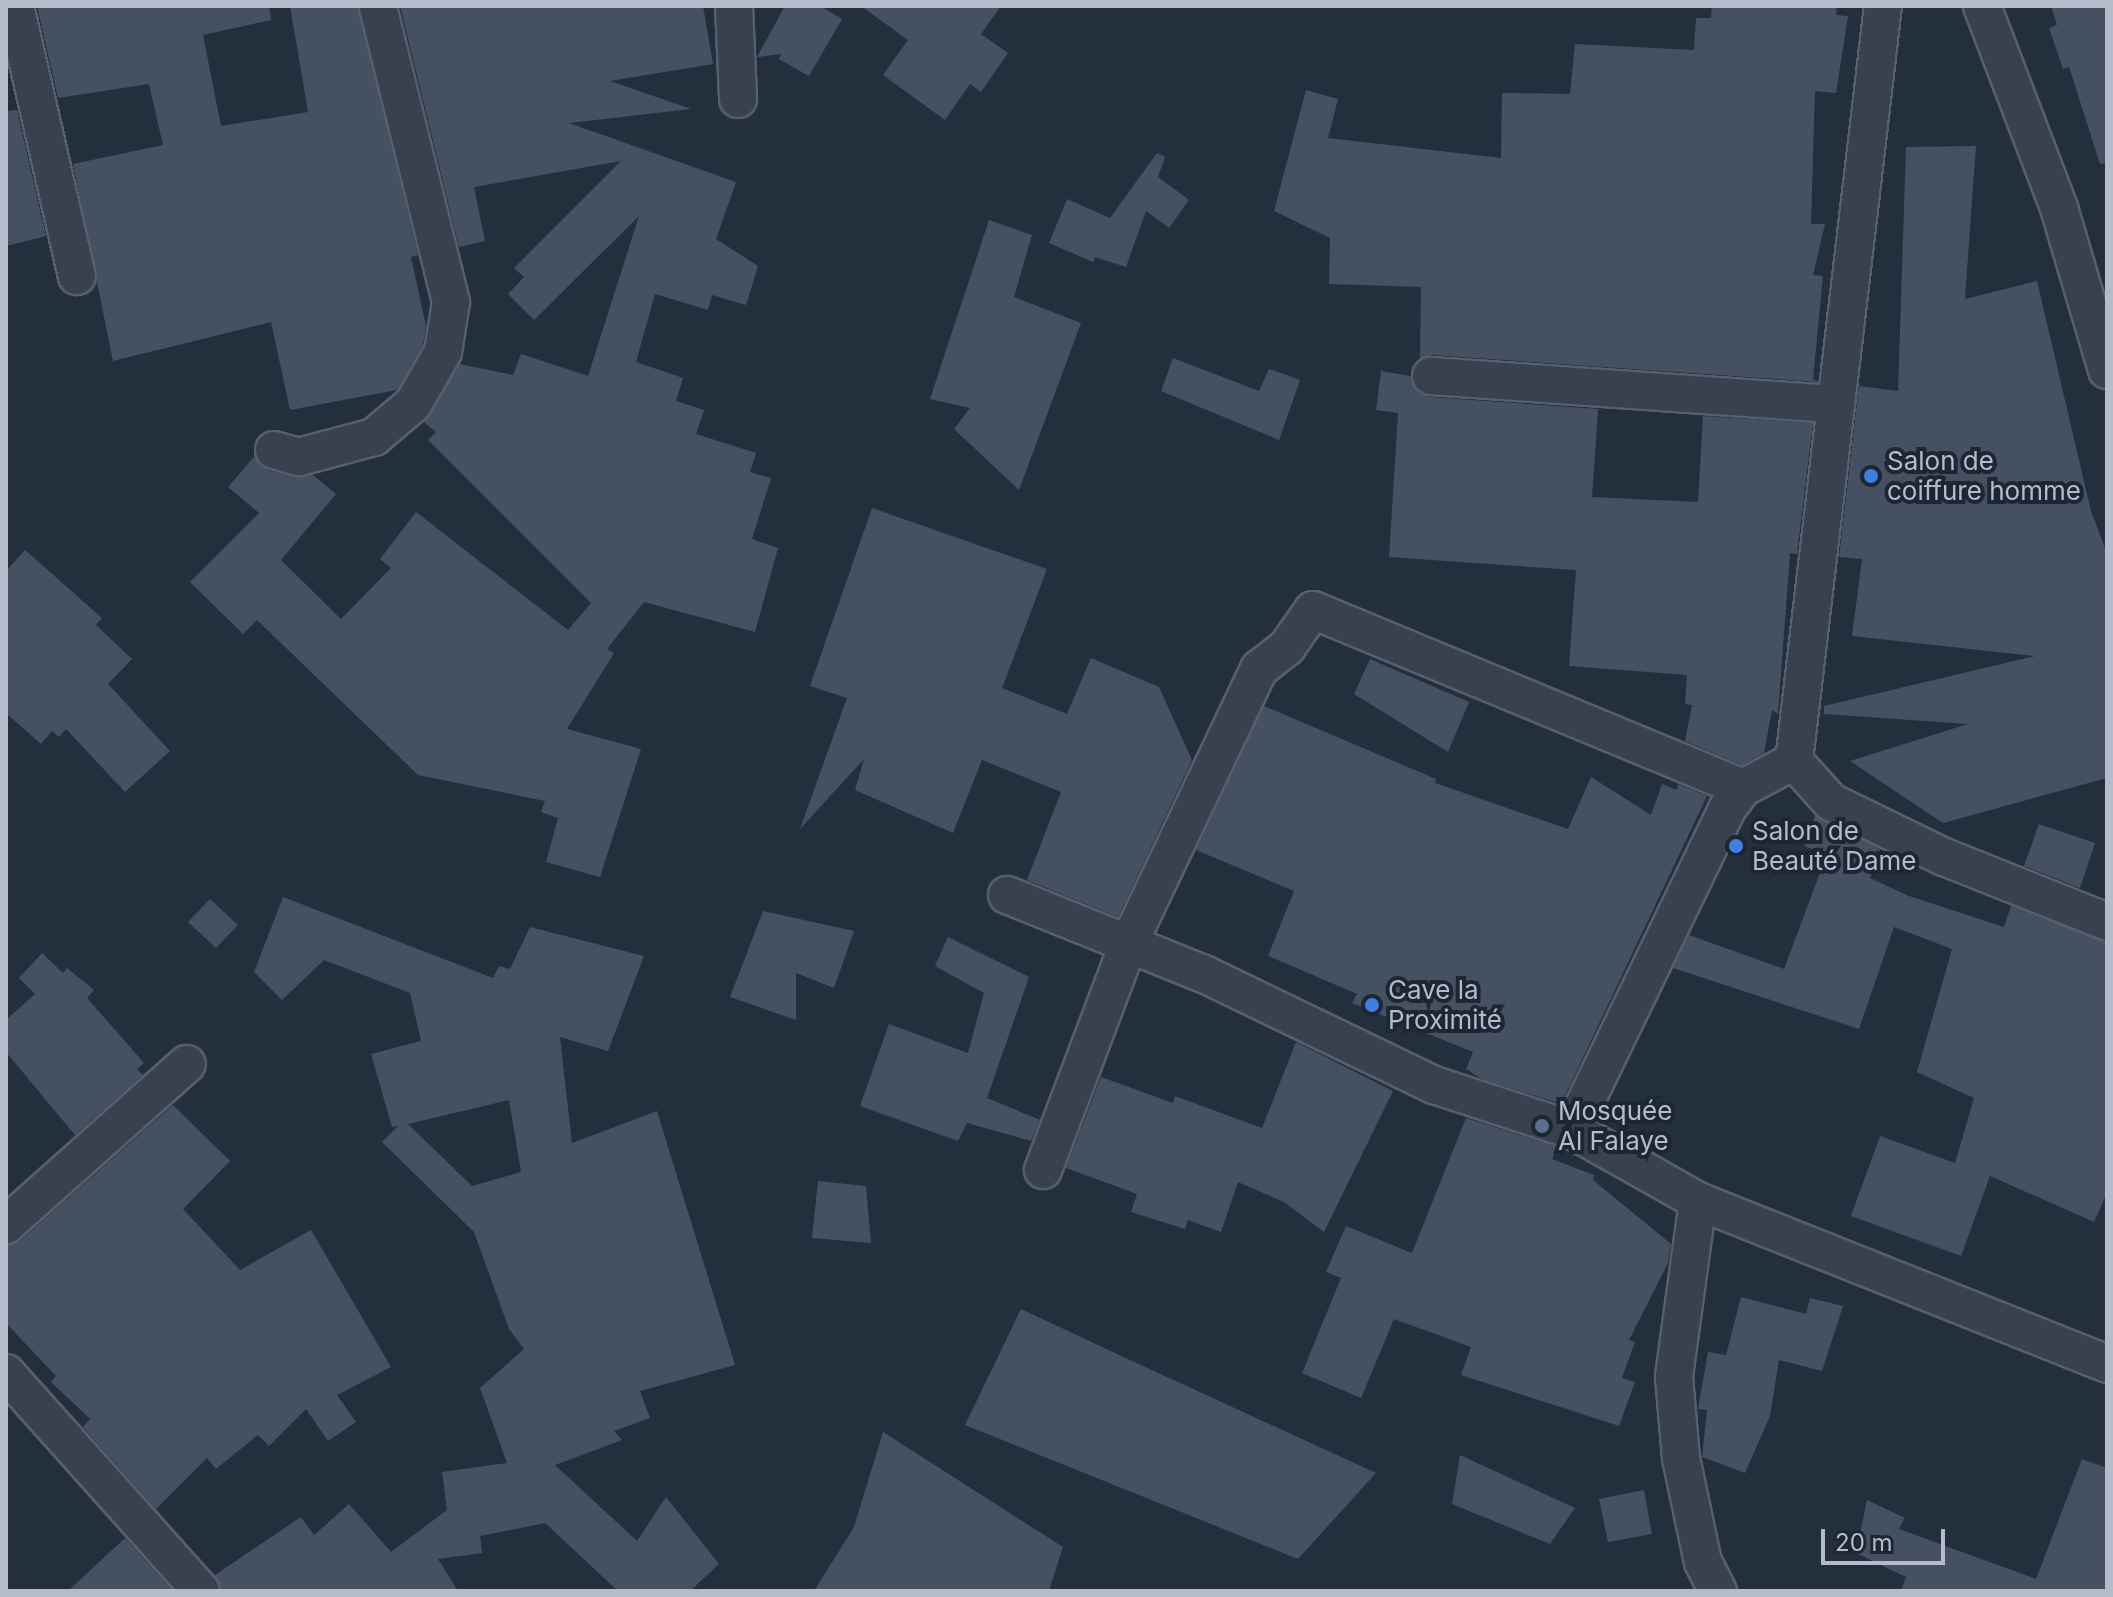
<!DOCTYPE html>
<html>
<head>
<meta charset="utf-8">
<style>
  body { margin:0 }
  #map { position:relative; width:2113px; height:1597px; overflow:hidden; background:#242f3e; font-family:Inter,sans-serif }
  div>[style] { position:absolute }
  .building>* { inset:0; background:#455162 }
  .roads { filter:drop-shadow(2px 0 #565f6c) drop-shadow(-2px 0 #565f6c) drop-shadow(0 2px #565f6c) drop-shadow(0 -2px #565f6c) }
  .street>* { height:36px; margin:-18px; padding:0 18px; transform-origin:18px; border-radius:18px; background:#38414e }
  .dots>* { width:22px; height:22px; translate:-50% -50%; box-sizing:border-box; border:4px solid #1d2633; border-radius:50% }
  span { translate:-50% -50%; white-space:nowrap; text-align:center; line-height:1.15; -webkit-text-stroke:8px #1d2633; paint-order:stroke }
  .poi-label { font-size:26px; color:#b4bcc9 }
  .left { translate:0 -50%; text-align:left }
  .frame { position:absolute; inset:0; border:8px solid #b4bcc9; pointer-events:none }
  .scale { position:absolute; left:1821px; top:1529px; width:124px; height:36px; box-sizing:border-box; border:4px solid #b4bcc9; border-top:0; padding-left:10px; font-size:24px; line-height:28px; white-space:nowrap; color:#b4bcc9; -webkit-text-stroke:6px #1d2633; paint-order:stroke }
</style>
</head>
<body>
<div id="map">
  <div class="building">
    <div style="clip-path:polygon(37px 6px,269px 6px,271px 20px,203px 35px,221px 126px,308px 112px,290px 6px,358px 6px,418px 255px,411px 257px,426px 326px,423px 345px,397px 390px,290px 410px,271px 322px,113px 361px,73px 164px,163px 145px,149px 84px,58px 98px)"></div>
    <div style="clip-path:polygon(400px 6px,703px 6px,713px 64px,610px 81px,691px 109px,569px 123px,736px 182px,716px 239px,758px 266px,746px 305px,712px 295px,708px 310px,655px 294px,636px 362px,683px 378px,676px 401px,704px 410px,696px 434px,756px 453px,750px 472px,771px 478px,752px 539px,778px 548px,755px 632px,644px 602px,607px 649px,614px 653px,567px 729px,641px 749px,600px 877px,546px 862px,558px 818px,541px 812px,545px 801px,418px 775px,257px 620px,243px 634px,190px 582px,259px 513px,228px 487px,254px 457px,268px 470px,294px 477px,313px 475px,336px 494px,281px 560px,341px 619px,391px 568px,380px 559px,416px 512px,568px 630px,591px 603px,428px 440px,436px 432px,424px 422px,460px 364px,513px 375px,521px 354px,588px 376px,639px 216px,534px 320px,508px 294px,524px 277px,514px 268px,621px 161px,474px 187px,485px 241px,459px 247px)"></div>
    <div style="clip-path:polygon(785px 6px,820px 6px,842px 19px,809px 76px,779px 59px,781px 54px,757px 57px)"></div>
    <div style="clip-path:polygon(861px 6px,1001px 6px,981px 34px,1008px 53px,981px 92px,970px 84px,945px 120px,883px 75px,908px 40px)"></div>
    <div style="clip-path:polygon(1712px 6px,1837px 6px,1836px 15px,1848px 16px,1836px 93px,1815px 91px,1811px 224px,1825px 224px,1813px 275px,1823px 276px,1813px 379px,1818px 382px,1432px 355px,1420px 359px,1421px 287px,1329px 284px,1330px 238px,1274px 211px,1306px 90px,1338px 99px,1328px 138px,1501px 158px,1502px 93px,1570px 94px,1575px 44px,1694px 50px,1696px 18px,1711px 18px)"></div>
    <div style="clip-path:polygon(2051px 6px,2107px 6px,2107px 163px,2100px 164px,2069px 67px,2063px 69px,2049px 28px,2057px 25px)"></div>
    <div style="clip-path:polygon(17px 110px,46px 236px,6px 246px,6px 111px)"></div>
    <div style="clip-path:polygon(1976px 146px,1965px 299px,2037px 281px,2091px 511px,2107px 553px,2107px 778px,1943px 823px,1850px 761px,1968px 724px,1824px 714px,1824px 706px,2035px 656px,1852px 636px,1862px 559px,1839px 557px,1859px 386px,1898px 391px,1906px 147px)"></div>
    <div style="clip-path:polygon(1157px 153px,1165px 157px,1158px 177px,1189px 200px,1169px 228px,1146px 211px,1126px 267px,1095px 257px,1093px 262px,1049px 243px,1067px 199px,1110px 218px)"></div>
    <div style="clip-path:polygon(989px 220px,1032px 235px,1014px 297px,1081px 323px,1019px 490px,954px 429px,970px 408px,930px 399px)"></div>
    <div style="clip-path:polygon(1173px 358px,1259px 391px,1269px 369px,1300px 380px,1279px 440px,1161px 391px)"></div>
    <div style="clip-path:polygon(1381px 371px,1410px 376px,1419px 393px,1430px 397px,1598px 409px,1592px 497px,1698px 502px,1703px 416px,1813px 423px,1797px 554px,1790px 553px,1778px 714px,1772px 710px,1764px 753px,1742px 765px,1685px 741px,1692px 705px,1685px 704px,1687px 675px,1569px 666px,1576px 570px,1389px 557px,1398px 413px,1376px 410px)"></div>
    <div style="clip-path:polygon(872px 508px,1047px 569px,1002px 688px,1067px 714px,1091px 658px,1159px 687px,1192px 760px,1118px 917px,1027px 880px,1061px 792px,982px 760px,953px 833px,855px 790px,864px 759px,800px 829px,847px 698px,810px 686px)"></div>
    <div style="clip-path:polygon(25px 550px,102px 618px,96px 625px,132px 659px,108px 684px,170px 751px,125px 792px,66px 729px,59px 737px,52px 731px,41px 744px,6px 713px,6px 571px)"></div>
    <div style="clip-path:polygon(1370px 659px,1469px 702px,1448px 752px,1354px 694px)"></div>
    <div style="clip-path:polygon(1264px 706px,1436px 779px,1435px 783px,1568px 829px,1591px 777px,1651px 815px,1662px 784px,1677px 790px,1678px 784px,1707px 796px,1561px 1104px,1482px 1079px,1466px 1069px,1473px 1052px,1352px 1003px,1357px 994px,1268px 956px,1294px 891px,1196px 850px)"></div>
    <div style="clip-path:polygon(1815px 816px,1880px 849px,1870px 878px,1909px 896px,2004px 927px,2011px 906px,2107px 943px,2107px 1193px,2094px 1222px,1990px 1176px,1961px 1256px,1851px 1216px,1880px 1136px,1955px 1163px,1974px 1098px,1917px 1072px,1952px 949px,1894px 927px,1859px 1029px,1673px 968px,1689px 935px,1784px 969px,1827px 854px,1804px 846px)"></div>
    <div style="clip-path:polygon(2039px 824px,2095px 843px,2080px 888px,2024px 866px)"></div>
    <div style="clip-path:polygon(evenodd,283px 897px,493px 978px,499px 966px,510px 969px,530px 927px,644px 956px,608px 1051px,560px 1037px,572px 1143px,657px 1111px,735px 1365px,640px 1391px,650px 1418px,614px 1431px,622px 1440px,555px 1465px,637px 1541px,666px 1497px,719px 1564px,690px 1591px,618px 1591px,545px 1523px,480px 1536px,482px 1553px,438px 1559px,458px 1591px,221px 1591px,215px 1575px,301px 1517px,314px 1535px,349px 1504px,391px 1552px,447px 1510px,442px 1472px,507px 1463px,480px 1388px,524px 1349px,509px 1329px,474px 1232px,382px 1142px,398px 1126px,392px 1127px,371px 1054px,421px 1041px,410px 993px,324px 960px,282px 1000px,254px 972px,283px 897px,509px 1100px,521px 1172px,472px 1186px,408px 1124px,509px 1100px)"></div>
    <div style="clip-path:polygon(210px 899px,238px 925px,216px 948px,188px 922px)"></div>
    <div style="clip-path:polygon(763px 911px,854px 931px,834px 988px,796px 973px,796px 1020px,730px 997px)"></div>
    <div style="clip-path:polygon(948px 937px,1029px 977px,987px 1098px,1040px 1120px,1031px 1141px,967px 1123px,958px 1141px,860px 1106px,889px 1024px,968px 1053px,984px 993px,935px 966px)"></div>
    <div style="clip-path:polygon(42px 953px,63px 973px,67px 968px,94px 990px,87px 998px,144px 1063px,137px 1069px,143px 1075px,75px 1135px,6px 1052px,6px 1020px,35px 994px,19px 978px)"></div>
    <div style="clip-path:polygon(1296px 1042px,1393px 1091px,1324px 1232px,1284px 1202px,1238px 1182px,1221px 1232px,1188px 1220px,1185px 1229px,1131px 1212px,1137px 1194px,1066px 1168px,1101px 1077px,1173px 1103px,1175px 1096px,1262px 1128px)"></div>
    <div style="clip-path:polygon(173px 1105px,230px 1161px,183px 1209px,240px 1270px,311px 1230px,391px 1367px,337px 1395px,356px 1422px,328px 1441px,306px 1409px,269px 1446px,258px 1435px,216px 1469px,207px 1458px,156px 1509px,83px 1427px,90px 1419px,51px 1382px,56px 1376px,6px 1323px,6px 1245px,20px 1241px)"></div>
    <div style="clip-path:polygon(1466px 1118px,1558px 1147px,1552px 1159px,1594px 1175px,1593px 1180px,1671px 1244px,1668px 1263px,1629px 1340px,1635px 1342px,1622px 1378px,1635px 1382px,1619px 1426px,1461px 1375px,1471px 1347px,1394px 1319px,1361px 1398px,1302px 1373px,1341px 1278px,1326px 1272px,1346px 1226px,1412px 1253px)"></div>
    <div style="clip-path:polygon(818px 1181px,866px 1186px,871px 1243px,812px 1238px)"></div>
    <div style="clip-path:polygon(1741px 1297px,1806px 1314px,1810px 1298px,1843px 1306px,1822px 1371px,1779px 1360px,1770px 1416px,1745px 1473px,1702px 1457px,1707px 1410px,1698px 1409px,1708px 1352px,1726px 1355px)"></div>
    <div style="clip-path:polygon(1021px 1309px,1117px 1354px,1376px 1473px,1298px 1559px,965px 1425px)"></div>
    <div style="clip-path:polygon(883px 1432px,1063px 1547px,1049px 1591px,814px 1591px,854px 1527px)"></div>
    <div style="clip-path:polygon(1460px 1455px,1575px 1508px,1550px 1544px,1452px 1504px)"></div>
    <div style="clip-path:polygon(2082px 1459px,2107px 1468px,2107px 1591px,1901px 1591px,1906px 1577px,1856px 1553px,1867px 1500px,1905px 1518px,1899px 1529px,2036px 1579px)"></div>
    <div style="clip-path:polygon(1644px 1490px,1652px 1534px,1608px 1542px,1599px 1499px)"></div>
    <div style="clip-path:polygon(125px 1538px,173px 1591px,68px 1591px)"></div>
  </div>
  <div class="roads">
    <div class="street">
      <div style="left:15px;top:6px;width:277px;rotate:77.1deg"></div>
      <div style="left:734px;top:6px;width:93px;rotate:87.5deg"></div>
      <div style="left:1982px;top:6px;width:216px;rotate:69.1deg"></div>
      <div style="left:2059px;top:208px;width:169px;rotate:73.5deg"></div>
      <div style="left:1431px;top:376px;width:406px;rotate:4deg"></div>
      <div style="left:274px;top:450px;width:26px;rotate:16deg"></div>
      <div style="left:299px;top:457px;width:78px;rotate:-14.9deg"></div>
      <div style="left:374px;top:437px;width:51px;rotate:-40.2deg"></div>
      <div style="left:413px;top:404px;width:60px;rotate:-60deg"></div>
      <div style="left:443px;top:352px;width:51px;rotate:-80.9deg"></div>
      <div style="left:451px;top:302px;width:305px;rotate:-103.9deg"></div>
      <div style="left:1794px;top:761px;width:55px;rotate:47.9deg"></div>
      <div style="left:1831px;top:802px;width:126px;rotate:26deg"></div>
      <div style="left:1944px;top:857px;width:175px;rotate:21.7deg"></div>
      <div style="left:1007px;top:895px;width:212px;rotate:21.9deg"></div>
      <div style="left:1204px;top:974px;width:255px;rotate:25.8deg"></div>
      <div style="left:1434px;top:1085px;width:145px;rotate:18.1deg"></div>
      <div style="left:1572px;top:1130px;width:145px;rotate:29.4deg"></div>
      <div style="left:1698px;top:1201px;width:440px;rotate:21.7deg"></div>
      <div style="left:1572px;top:1130px;width:356px;rotate:-64.2deg"></div>
      <div style="left:1727px;top:809px;width:26px;rotate:-53deg"></div>
      <div style="left:1743px;top:788px;width:58px;rotate:-27.9deg"></div>
      <div style="left:1794px;top:761px;width:760px;rotate:-83.28deg"></div>
      <div style="left:1043px;top:1170px;width:241px;rotate:-69.3deg"></div>
      <div style="left:1128px;top:945px;width:306px;rotate:-64.6deg"></div>
      <div style="left:1259px;top:669px;width:36px;rotate:-38deg"></div>
      <div style="left:1287px;top:647px;width:45px;rotate:-54.9deg"></div>
      <div style="left:1313px;top:610px;width:465px;rotate:22.5deg"></div>
      <div style="left:1698px;top:1201px;width:178px;rotate:97.8deg"></div>
      <div style="left:1674px;top:1377px;width:81px;rotate:85.1deg"></div>
      <div style="left:1681px;top:1458px;width:106px;rotate:78.1deg"></div>
      <div style="left:1703px;top:1562px;width:33px;rotate:63deg"></div>
      <div style="left:6px;top:1225px;width:242px;rotate:-41.7deg"></div>
      <div style="left:6px;top:1373px;width:292px;rotate:48.2deg"></div>
    </div>
  </div>
  <div class="dots">
    <div style="left:1871px;top:476px;background:#3f7fe0"></div>
    <div style="left:1736px;top:846px;background:#3f7fe0"></div>
    <div style="left:1372px;top:1005px;background:#3f7fe0"></div>
    <div style="left:1542px;top:1126px;background:#5c6f8a"></div>
  </div>
  <div class="poi-label">
    <span class="left" style="left:1887px;top:476px">Salon de<br>coiffure homme</span>
    <span class="left" style="left:1752px;top:846px">Salon de<br>Beauté Dame</span>
    <span class="left" style="left:1388px;top:1005px">Cave la<br>Proximité</span>
    <span class="left" style="left:1558px;top:1126px">Mosquée<br>Al Falaye</span>
  </div>
  <div class="frame"></div>
  <div class="scale">20 m</div>
</div>
</body>
</html>
